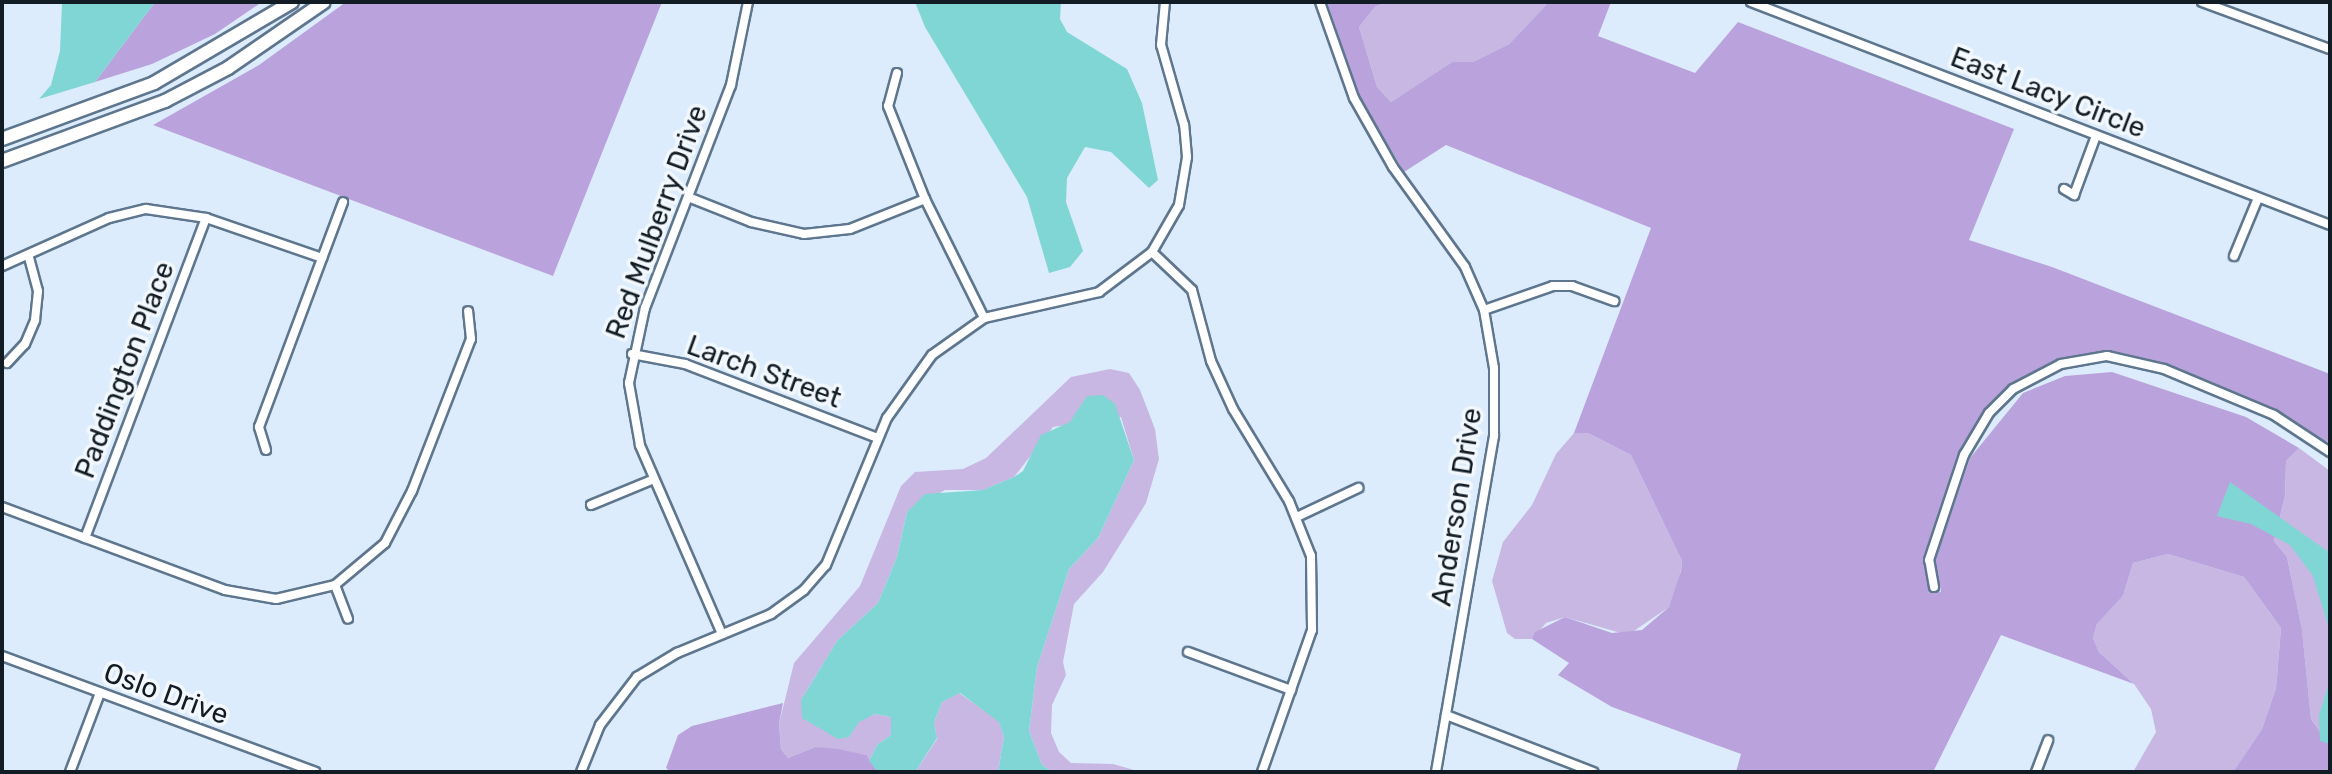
<!DOCTYPE html>
<html>
<head>
<meta charset="utf-8">
<style>
  body { margin:0 }
  #map { position:relative; width:2332px; height:774px; overflow:hidden; background:#dcecfc; font-family:Rubik,sans-serif }
  div>[style] { position:absolute }
  .green>* { inset:0; background:#c8b7e3 }
  .forest>* { inset:0; background:#baa3dc }
  .water>* { inset:0; background:#80d6d4 }
  .roads { filter:drop-shadow(2px 0 #5e768e) drop-shadow(-2px 0 #5e768e) drop-shadow(0 2px #5e768e) drop-shadow(0 -2px #5e768e) }
  .street>* { height:8px; margin:-4px; padding:0 4px; transform-origin:4px; border-radius:4px; background:#fff }
  .secondary>* { height:12px; margin:-6px; padding:0 6px; transform-origin:6px; border-radius:6px; background:#fff }
  span { translate:-50% -50%; white-space:nowrap; text-align:center; line-height:1.15; -webkit-text-stroke:7px #f2f8fd; paint-order:stroke }
  .street-label { font-size:28px; color:#121c25 }
  .frame { position:absolute; inset:0; border:4px solid #121c25; pointer-events:none }
</style>
</head>
<body>
<div id="map">
  <div class="green">
    <div style="clip-path:polygon(1389px 2px,1549px 2px,1509px 44px,1473px 62px,1452px 62px,1391px 102px,1377px 87px,1359px 27px,1375px 7px)"></div>
    <div style="clip-path:polygon(1110px 369px,1129px 373px,1140px 390px,1155px 429px,1159px 459px,1146px 503px,1103px 572px,1074px 604px,1063px 662px,1066px 675px,1052px 705px,1051px 733px,1059px 752px,1071px 763px,1113px 764px,1141px 772px,1053px 772px,1042px 765px,1029px 731px,1037px 667px,1069px 569px,1098px 538px,1134px 460px,1121px 417px,1053px 427px,1014px 477px,983px 490px,945px 490px,907px 512px,897px 557px,878px 603px,837px 641px,801px 700px,849px 737px,859px 721px,875px 714px,891px 717px,891px 735px,877px 745px,869px 761px,865px 755px,815px 747px,788px 758px,781px 749px,779px 724px,794px 663px,860px 586px,901px 486px,915px 472px,963px 469px,986px 458px,1071px 377px)"></div>
    <div style="clip-path:polygon(1574px 433px,1588px 433px,1631px 455px,1682px 561px,1679px 583px,1669px 607px,1628px 635px,1565px 617px,1546px 623px,1532px 639px,1515px 639px,1507px 633px,1492px 581px,1503px 542px,1532px 505px,1556px 454px)"></div>
    <div style="clip-path:polygon(2299px 448px,2330px 471px,2330px 746px,2311px 719px,2302px 631px,2287px 557px,2274px 541px,2285px 496px,2286px 461px)"></div>
    <div style="clip-path:polygon(2168px 554px,2244px 577px,2281px 628px,2276px 688px,2262px 729px,2233px 772px,2133px 772px,2156px 732px,2151px 709px,2134px 684px,2099px 652px,2093px 638px,2097px 624px,2123px 596px,2133px 563px)"></div>
    <div style="clip-path:polygon(959px 693px,999px 721px,1004px 737px,998px 772px,915px 772px,937px 739px,934px 723px,942px 702px)"></div>
  </div>
  <div class="forest">
    <div style="clip-path:polygon(155px 2px,262px 2px,215px 34px,152px 64px,95px 82px)"></div>
    <div style="clip-path:polygon(346px 2px,662px 2px,553px 276px,153px 125px,259px 65px)"></div>
    <div style="clip-path:polygon(1327px 2px,1388px 2px,1375px 7px,1359px 27px,1377px 87px,1391px 102px,1452px 62px,1473px 62px,1509px 44px,1549px 2px,1611px 2px,1598px 36px,1695px 73px,1738px 22px,2014px 129px,1969px 240px,2052px 267px,2330px 374px,2330px 441px,2312px 444px,2250px 407px,2157px 372px,2113px 361px,2062px 365px,2016px 383px,1958px 453px,1923px 558px,1929px 593px,1941px 592px,1935px 561px,1970px 458px,2023px 393px,2065px 376px,2112px 372px,2246px 417px,2299px 448px,2286px 461px,2285px 496px,2274px 541px,2287px 557px,2302px 630px,2311px 719px,2330px 746px,2330px 772px,2233px 772px,2262px 729px,2276px 688px,2281px 628px,2244px 577px,2168px 554px,2133px 563px,2123px 596px,2097px 624px,2093px 638px,2099px 652px,2134px 684px,2001px 635px,1933px 772px,1736px 772px,1741px 754px,1612px 707px,1558px 675px,1569px 663px,1532px 639px,1535px 632px,1565px 617px,1612px 633px,1642px 630px,1669px 607px,1681px 571px,1682px 561px,1631px 455px,1588px 433px,1574px 433px,1651px 228px,1446px 145px,1404px 172px,1359px 96px)"></div>
    <div style="clip-path:polygon(783px 703px,779px 724px,781px 749px,788px 758px,815px 747px,838px 749px,866px 755px,878px 772px,671px 772px,666px 768px,678px 735px,692px 726px)"></div>
  </div>
  <div class="water">
    <div style="clip-path:polygon(62px 2px,155px 2px,95px 82px,39px 99px,51px 85px,60px 51px)"></div>
    <div style="clip-path:polygon(915px 2px,1061px 2px,1060px 19px,1067px 32px,1127px 69px,1142px 103px,1158px 180px,1149px 188px,1111px 152px,1085px 147px,1067px 178px,1066px 202px,1083px 251px,1070px 267px,1049px 273px,1027px 197px,925px 27px)"></div>
    <div style="clip-path:polygon(1103px 395px,1115px 404px,1134px 460px,1098px 538px,1069px 569px,1037px 667px,1029px 731px,1042px 765px,1053px 772px,998px 772px,1004px 737px,999px 722px,960px 693px,942px 702px,934px 723px,937px 738px,915px 772px,878px 772px,869px 761px,877px 745px,891px 735px,891px 717px,875px 714px,859px 722px,849px 737px,838px 739px,802px 718px,801px 700px,837px 641px,878px 603px,897px 557px,907px 512px,925px 494px,983px 490px,1014px 477px,1023px 471px,1041px 435px,1070px 422px,1087px 396px)"></div>
    <div style="clip-path:polygon(2230px 482px,2330px 553px,2330px 744px,2320px 741px,2319px 715px,2329px 683px,2328px 625px,2313px 576px,2290px 545px,2251px 524px,2217px 516px)"></div>
  </div>
  <div class="roads">
    <div class="street">
      <div style="left:1320px;top:2px;width:102px;rotate:70.5deg"></div>
      <div style="left:1354px;top:98px;width:79px;rotate:60.5deg"></div>
      <div style="left:1393px;top:167px;width:123px;rotate:54.2deg"></div>
      <div style="left:1465px;top:267px;width:47px;rotate:66.2deg"></div>
      <div style="left:1484px;top:310px;width:59px;rotate:80.2deg"></div>
      <div style="left:1494px;top:368px;width:68px;rotate:90deg"></div>
      <div style="left:1494px;top:436px;width:341px;rotate:99.8deg"></div>
      <div style="left:1751px;top:2px;width:620px;rotate:21.06deg"></div>
      <div style="left:2202px;top:2px;width:136px;rotate:20.2deg"></div>
      <div style="left:897px;top:73px;width:34px;rotate:105deg"></div>
      <div style="left:888px;top:106px;width:100px;rotate:68.3deg"></div>
      <div style="left:925px;top:199px;width:133px;rotate:63.6deg"></div>
      <div style="left:2064px;top:189px;width:12px;rotate:31deg"></div>
      <div style="left:2074px;top:195px;width:63px;rotate:-69.6deg"></div>
      <div style="left:688px;top:197px;width:68px;rotate:21.6deg"></div>
      <div style="left:751px;top:222px;width:54px;rotate:12.8deg"></div>
      <div style="left:804px;top:234px;width:46px;rotate:-6.2deg"></div>
      <div style="left:850px;top:229px;width:81px;rotate:-21.8deg"></div>
      <div style="left:1152px;top:252px;width:55px;rotate:43.5deg"></div>
      <div style="left:1192px;top:290px;width:73px;rotate:75deg"></div>
      <div style="left:1211px;top:361px;width:53px;rotate:65.4deg"></div>
      <div style="left:1233px;top:409px;width:108px;rotate:58.7deg"></div>
      <div style="left:1289px;top:501px;width:59px;rotate:68.2deg"></div>
      <div style="left:1311px;top:556px;width:74px;rotate:89.2deg"></div>
      <div style="left:1312px;top:630px;width:151px;rotate:109.4deg"></div>
      <div style="left:2234px;top:256px;width:63px;rotate:-67.5deg"></div>
      <div style="left:2px;top:266px;width:117px;rotate:-24.2deg"></div>
      <div style="left:109px;top:218px;width:38px;rotate:-14deg"></div>
      <div style="left:146px;top:209px;width:61px;rotate:8.5deg"></div>
      <div style="left:206px;top:218px;width:123px;rotate:19deg"></div>
      <div style="left:1484px;top:310px;width:73px;rotate:-19.2deg"></div>
      <div style="left:1553px;top:286px;width:19px"></div>
      <div style="left:1572px;top:286px;width:45px;rotate:19.7deg"></div>
      <div style="left:632px;top:354px;width:54px;rotate:10.7deg"></div>
      <div style="left:685px;top:364px;width:207px;rotate:21deg"></div>
      <div style="left:7px;top:363px;width:26px;rotate:-47deg"></div>
      <div style="left:25px;top:344px;width:26px;rotate:-67deg"></div>
      <div style="left:35px;top:320px;width:29px;rotate:-84deg"></div>
      <div style="left:38px;top:291px;width:35px;rotate:-105deg"></div>
      <div style="left:266px;top:450px;width:24px;rotate:-107deg"></div>
      <div style="left:259px;top:427px;width:240px;rotate:-69.5deg"></div>
      <div style="left:591px;top:505px;width:68px;rotate:-22.4deg"></div>
      <div style="left:2px;top:507px;width:238px;rotate:20.4deg"></div>
      <div style="left:225px;top:590px;width:52px;rotate:10deg"></div>
      <div style="left:276px;top:599px;width:61px;rotate:-13.3deg"></div>
      <div style="left:335px;top:585px;width:65px;rotate:-40deg"></div>
      <div style="left:385px;top:543px;width:59px;rotate:-62.6deg"></div>
      <div style="left:412px;top:491px;width:163px;rotate:-68.8deg"></div>
      <div style="left:471px;top:339px;width:28px;rotate:-96deg"></div>
      <div style="left:1297px;top:517px;width:68px;rotate:-25.4deg"></div>
      <div style="left:85px;top:538px;width:342px;rotate:-69.3deg"></div>
      <div style="left:335px;top:585px;width:36px;rotate:69deg"></div>
      <div style="left:1934px;top:587px;width:27px;rotate:-100deg"></div>
      <div style="left:1929px;top:560px;width:111px;rotate:-71.6deg"></div>
      <div style="left:1964px;top:455px;width:49px;rotate:-59.2deg"></div>
      <div style="left:1989px;top:413px;width:34px;rotate:-45deg"></div>
      <div style="left:2013px;top:389px;width:54px;rotate:-27.5deg"></div>
      <div style="left:2061px;top:364px;width:47px;rotate:-9.9deg"></div>
      <div style="left:2107px;top:356px;width:58px;rotate:12.8deg"></div>
      <div style="left:2164px;top:369px;width:119px;rotate:22.7deg"></div>
      <div style="left:2274px;top:415px;width:67px;rotate:33.5deg"></div>
      <div style="left:722px;top:634px;width:206px;rotate:-113.5deg"></div>
      <div style="left:640px;top:445px;width:63px;rotate:-100.1deg"></div>
      <div style="left:629px;top:383px;width:77px;rotate:-78deg"></div>
      <div style="left:645px;top:308px;width:239px;rotate:-68.9deg"></div>
      <div style="left:731px;top:85px;width:85px;rotate:-78.4deg"></div>
      <div style="left:1188px;top:652px;width:110px;rotate:20.3deg"></div>
      <div style="left:2px;top:656px;width:334px;rotate:20.3deg"></div>
      <div style="left:1446px;top:715px;width:158px;rotate:21.2deg"></div>
      <div style="left:70px;top:772px;width:85px;rotate:-69.2deg"></div>
      <div style="left:581px;top:772px;width:51px;rotate:-68deg"></div>
      <div style="left:600px;top:725px;width:61px;rotate:-52.4deg"></div>
      <div style="left:637px;top:677px;width:47px;rotate:-31deg"></div>
      <div style="left:677px;top:653px;width:102px;rotate:-22.5deg"></div>
      <div style="left:771px;top:614px;width:41px;rotate:-36deg"></div>
      <div style="left:804px;top:590px;width:33px;rotate:-49deg"></div>
      <div style="left:826px;top:565px;width:159px;rotate:-67.5deg"></div>
      <div style="left:887px;top:418px;width:77px;rotate:-54.5deg"></div>
      <div style="left:932px;top:355px;width:64px;rotate:-35.4deg"></div>
      <div style="left:984px;top:318px;width:118px;rotate:-12.7deg"></div>
      <div style="left:1099px;top:292px;width:66px;rotate:-37deg"></div>
      <div style="left:1152px;top:252px;width:54px;rotate:-60.1deg"></div>
      <div style="left:1179px;top:205px;width:49px;rotate:-80.5deg"></div>
      <div style="left:1187px;top:157px;width:32px;rotate:-95deg"></div>
      <div style="left:1184px;top:125px;width:83px;rotate:-106deg"></div>
      <div style="left:1161px;top:45px;width:43px;rotate:-84.7deg"></div>
      <div style="left:2036px;top:772px;width:34px;rotate:-69deg"></div>
    </div>
    <div class="secondary">
      <div style="left:2px;top:139px;width:162px;rotate:-20.2deg"></div>
      <div style="left:154px;top:83px;width:160px;rotate:-30.4deg"></div>
      <div style="left:2px;top:161px;width:174px;rotate:-20.2deg"></div>
      <div style="left:165px;top:101px;width:71px;rotate:-27.6deg"></div>
      <div style="left:228px;top:68px;width:116px;rotate:-34.5deg"></div>
    </div>
  </div>
  <div class="street-label">
    <span style="left:2048px;top:93px;rotate:21deg">East Lacy Circle</span>
    <span style="left:657px;top:222px;rotate:-70deg">Red Mulberry Drive</span>
    <span style="left:125px;top:370px;rotate:-69deg">Paddington Place</span>
    <span style="left:764px;top:372px;rotate:20deg">Larch Street</span>
    <span style="left:1457px;top:507px;rotate:-81deg">Anderson Drive</span>
    <span style="left:166px;top:694px;rotate:20deg">Oslo Drive</span>
  </div>
  <div class="frame"></div>
</div>
</body>
</html>
